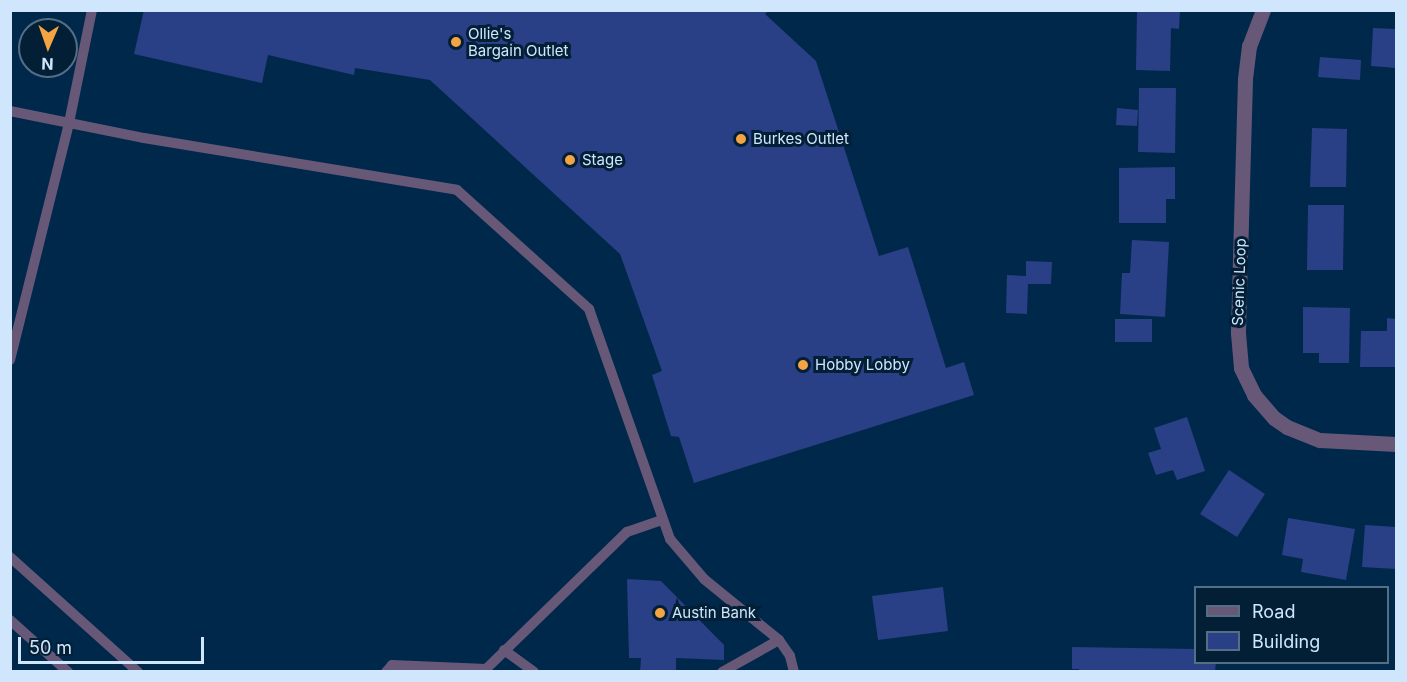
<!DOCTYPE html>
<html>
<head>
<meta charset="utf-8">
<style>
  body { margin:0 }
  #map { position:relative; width:1407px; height:682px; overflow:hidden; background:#00284a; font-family:Inter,sans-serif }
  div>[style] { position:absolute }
  .building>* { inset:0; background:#293f86 }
  .lane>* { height:10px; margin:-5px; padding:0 5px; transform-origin:5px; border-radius:5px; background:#685878 }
  .street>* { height:15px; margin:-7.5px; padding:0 7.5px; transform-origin:7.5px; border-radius:7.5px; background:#685878 }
  .dots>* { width:16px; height:16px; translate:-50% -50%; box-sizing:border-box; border:3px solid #021f36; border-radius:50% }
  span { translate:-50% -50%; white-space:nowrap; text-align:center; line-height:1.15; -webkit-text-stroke:6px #021f36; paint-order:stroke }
  .poi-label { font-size:15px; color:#d0e6fc }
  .left { translate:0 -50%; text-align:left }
  .street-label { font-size:15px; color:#d0e6fc }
  .frame { position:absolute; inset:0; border:12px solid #d0e6fc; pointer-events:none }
  .legend { position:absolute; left:1194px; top:586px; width:195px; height:78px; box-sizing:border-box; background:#021f36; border:2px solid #546f85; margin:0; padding:8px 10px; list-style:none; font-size:18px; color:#d0e6fc }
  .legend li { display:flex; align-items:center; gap:12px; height:30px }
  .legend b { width:30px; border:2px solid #546f85 }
  .north { position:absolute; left:18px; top:18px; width:60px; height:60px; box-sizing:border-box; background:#021f36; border:2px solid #546f85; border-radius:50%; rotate:182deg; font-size:16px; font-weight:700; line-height:24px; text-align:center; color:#d0e6fc }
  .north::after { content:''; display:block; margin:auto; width:21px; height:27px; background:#f4a443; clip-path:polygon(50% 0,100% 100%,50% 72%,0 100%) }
  .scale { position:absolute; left:18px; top:637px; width:186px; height:27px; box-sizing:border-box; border:3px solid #d0e6fc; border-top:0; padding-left:8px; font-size:18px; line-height:21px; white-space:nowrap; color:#d0e6fc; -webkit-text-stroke:4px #021f36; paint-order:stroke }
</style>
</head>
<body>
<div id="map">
  <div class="building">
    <div style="clip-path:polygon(144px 10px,769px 10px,765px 14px,816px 61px,879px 256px,908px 247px,946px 368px,964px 362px,974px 395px,694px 483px,679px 437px,671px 436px,652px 375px,662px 371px,620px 254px,430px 80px,355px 68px,354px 75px,268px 55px,262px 83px,134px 54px)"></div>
    <div style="clip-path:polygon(1137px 10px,1180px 10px,1179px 29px,1171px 28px,1170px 71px,1136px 70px)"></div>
    <div style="clip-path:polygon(1373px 28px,1396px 29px,1396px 68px,1371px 66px)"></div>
    <div style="clip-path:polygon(1320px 57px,1361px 60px,1360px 80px,1318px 77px)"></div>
    <div style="clip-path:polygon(1139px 88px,1176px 88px,1175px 153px,1138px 152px)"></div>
    <div style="clip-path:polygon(1117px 108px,1138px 110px,1137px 126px,1116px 125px)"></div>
    <div style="clip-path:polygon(1312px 128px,1347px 129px,1346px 187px,1310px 187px)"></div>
    <div style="clip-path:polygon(1175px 167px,1175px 199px,1166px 199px,1166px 223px,1119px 223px,1119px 168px)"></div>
    <div style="clip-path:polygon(1308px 205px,1344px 205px,1343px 270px,1307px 270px)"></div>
    <div style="clip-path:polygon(1132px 240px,1169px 242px,1165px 317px,1120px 314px,1122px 273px,1130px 273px)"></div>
    <div style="clip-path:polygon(1026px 261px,1052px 262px,1051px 284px,1028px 284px,1027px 314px,1006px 313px,1007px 275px,1026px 276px)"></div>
    <div style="clip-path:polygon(1303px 307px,1350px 308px,1349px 363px,1319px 363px,1319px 353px,1303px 353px)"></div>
    <div style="clip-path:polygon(1387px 318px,1396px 319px,1396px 367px,1360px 367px,1361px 331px,1387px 331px)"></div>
    <div style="clip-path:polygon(1115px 319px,1152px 319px,1152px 342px,1115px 342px)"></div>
    <div style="clip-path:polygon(1187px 417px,1205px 471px,1177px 480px,1173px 470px,1156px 475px,1148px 453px,1161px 449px,1154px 428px)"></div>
    <div style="clip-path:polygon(1229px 470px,1265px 494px,1237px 537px,1200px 514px)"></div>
    <div style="clip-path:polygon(1288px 518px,1355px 529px,1346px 580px,1301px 572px,1303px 559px,1282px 555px)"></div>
    <div style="clip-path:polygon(1365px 525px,1396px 527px,1396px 569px,1362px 567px)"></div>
    <div style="clip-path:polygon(627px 579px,661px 581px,724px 645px,724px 660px,676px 658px,676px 672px,640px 672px,641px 658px,629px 658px)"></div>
    <div style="clip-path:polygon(943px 587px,948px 631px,878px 640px,872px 596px)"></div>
    <div style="clip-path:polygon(1072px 647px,1196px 649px,1196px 662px,1216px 662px,1215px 672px,1079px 672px,1079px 669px,1072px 669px)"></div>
  </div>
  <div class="lane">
    <div style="left:10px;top:111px;width:137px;rotate:11.4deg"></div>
    <div style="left:144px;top:138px;width:317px;rotate:9.4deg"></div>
    <div style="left:457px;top:190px;width:178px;rotate:42deg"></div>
    <div style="left:589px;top:309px;width:244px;rotate:70.6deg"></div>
    <div style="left:670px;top:539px;width:52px;rotate:49.6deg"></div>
    <div style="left:704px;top:579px;width:97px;rotate:39.1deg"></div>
    <div style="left:779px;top:640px;width:19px;rotate:55deg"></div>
    <div style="left:790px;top:656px;width:16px;rotate:76deg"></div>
    <div style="left:10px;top:360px;width:244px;rotate:-76deg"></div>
    <div style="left:69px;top:123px;width:115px;rotate:-78.5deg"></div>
    <div style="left:10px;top:557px;width:172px;rotate:41.9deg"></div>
    <div style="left:10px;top:620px;width:78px;rotate:41.9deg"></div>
    <div style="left:504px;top:650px;width:37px;rotate:36deg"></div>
    <div style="left:386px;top:672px;width:9px;rotate:-49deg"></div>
    <div style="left:392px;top:665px;width:94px;rotate:2.4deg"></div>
    <div style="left:486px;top:669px;width:197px;rotate:-44.2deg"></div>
    <div style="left:627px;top:532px;width:36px;rotate:-19deg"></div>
    <div style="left:722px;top:672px;width:65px;rotate:-29.3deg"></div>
  </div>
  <div class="street">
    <div style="left:1263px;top:10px;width:39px;rotate:111deg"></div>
    <div style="left:1249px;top:46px;width:33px;rotate:97deg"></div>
    <div style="left:1245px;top:79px;width:254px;rotate:91.6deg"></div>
    <div style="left:1238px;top:333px;width:35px;rotate:85deg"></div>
    <div style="left:1241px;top:368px;width:30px;rotate:64deg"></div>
    <div style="left:1254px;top:395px;width:30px;rotate:49deg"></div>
    <div style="left:1274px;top:418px;width:16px;rotate:35deg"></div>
    <div style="left:1287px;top:427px;width:35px;rotate:22deg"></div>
    <div style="left:1320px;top:440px;width:76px;rotate:3deg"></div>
  </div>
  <div class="dots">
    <div style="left:456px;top:42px;background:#f4a443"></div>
    <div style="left:741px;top:139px;background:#f4a443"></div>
    <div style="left:570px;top:160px;background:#f4a443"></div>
    <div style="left:803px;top:365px;background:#f4a443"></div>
    <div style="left:660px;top:613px;background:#f4a443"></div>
  </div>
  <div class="poi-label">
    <span class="left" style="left:468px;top:42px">Ollie's<br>Bargain Outlet</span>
    <span class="left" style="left:753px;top:139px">Burkes Outlet</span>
    <span class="left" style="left:582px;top:160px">Stage</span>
    <span class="left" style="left:815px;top:365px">Hobby Lobby</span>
    <span class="left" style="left:672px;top:613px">Austin Bank</span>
  </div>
  <div class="street-label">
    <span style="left:1239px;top:282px;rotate:-88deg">Scenic Loop</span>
  </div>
  <div class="frame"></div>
  <ul class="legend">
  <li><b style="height:8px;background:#685878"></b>Road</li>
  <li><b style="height:16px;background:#293f86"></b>Building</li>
  </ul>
  <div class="north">N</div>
  <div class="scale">50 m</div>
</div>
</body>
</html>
